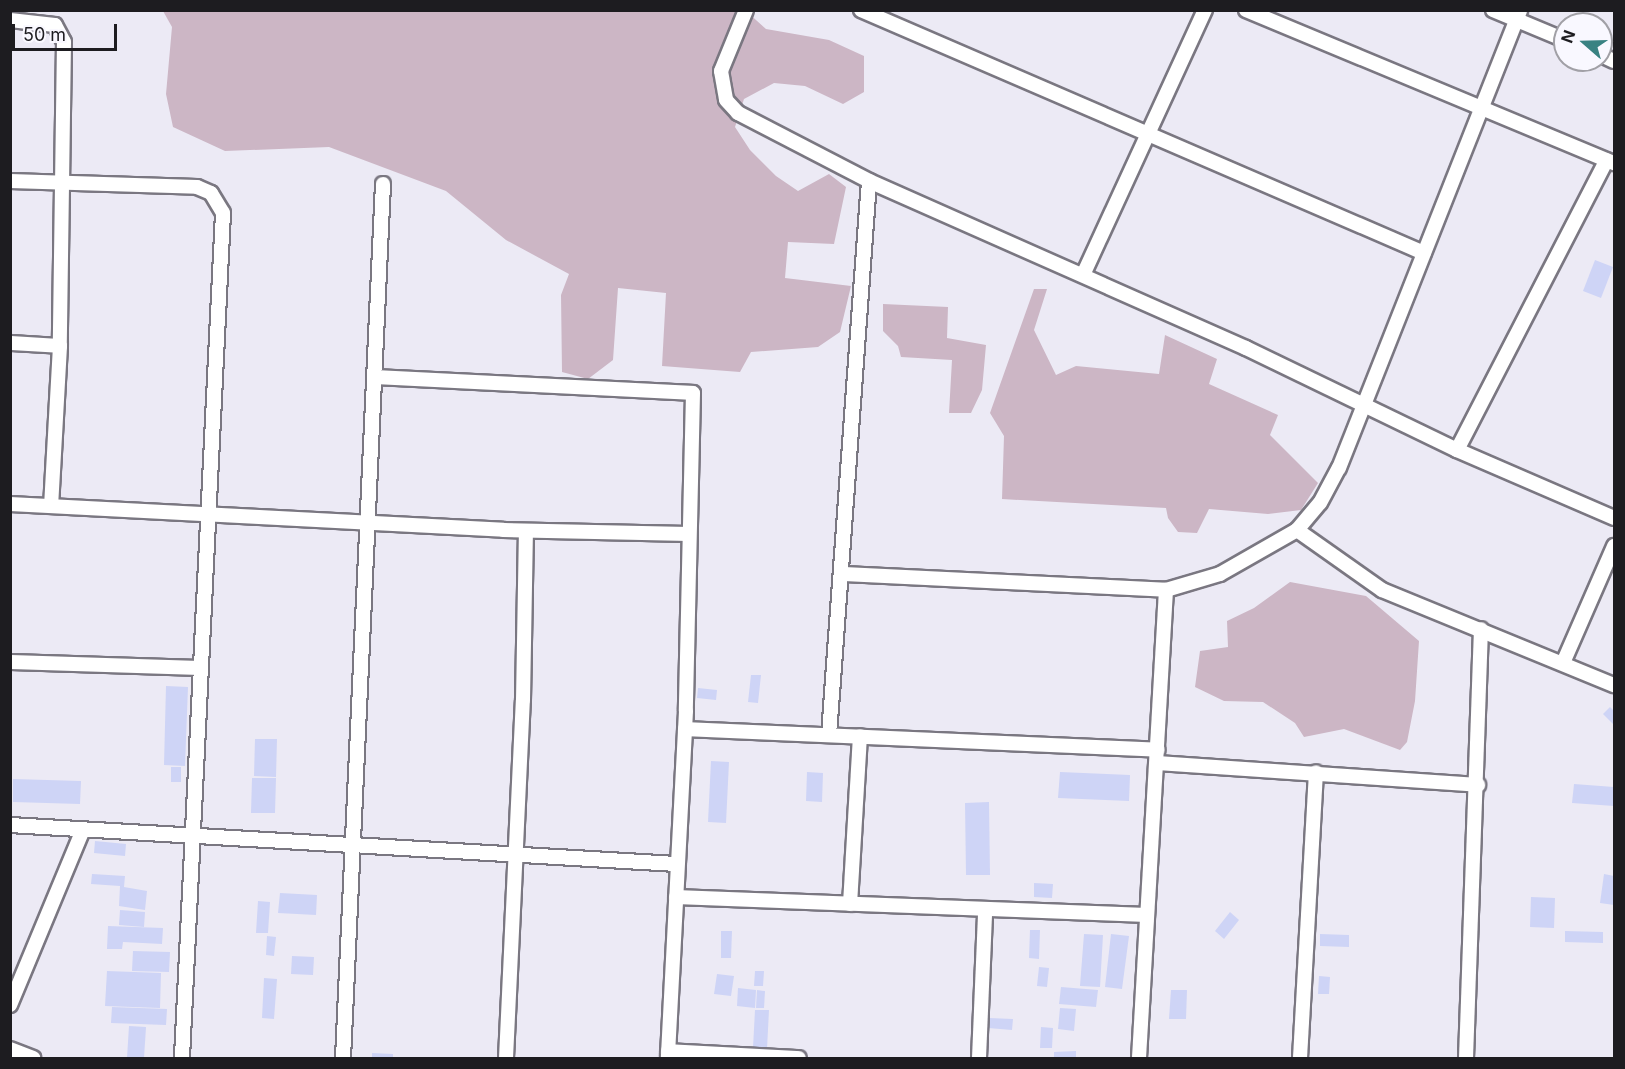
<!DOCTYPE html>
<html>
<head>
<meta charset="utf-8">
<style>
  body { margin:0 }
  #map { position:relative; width:1625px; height:1069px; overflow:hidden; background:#eceaf5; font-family:Inter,sans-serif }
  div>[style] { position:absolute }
  .green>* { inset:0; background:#ccb6c5 }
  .building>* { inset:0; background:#ced4f6 }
  .roads { filter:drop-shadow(2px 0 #7a7781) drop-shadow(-2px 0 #7a7781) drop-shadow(0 2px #7a7781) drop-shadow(0 -2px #7a7781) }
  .minor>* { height:14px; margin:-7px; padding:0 7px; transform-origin:7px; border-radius:7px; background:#fff }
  span { translate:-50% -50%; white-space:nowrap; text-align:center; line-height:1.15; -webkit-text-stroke:6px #f9f8ff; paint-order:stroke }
  .frame { position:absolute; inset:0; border:12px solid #1d1c20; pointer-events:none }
  .north { position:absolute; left:1553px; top:12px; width:60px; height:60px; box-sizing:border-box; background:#f9f8ff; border:2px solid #a1a0a6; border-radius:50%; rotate:290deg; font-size:16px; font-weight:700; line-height:24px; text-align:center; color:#1d1c20 }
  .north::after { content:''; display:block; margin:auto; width:21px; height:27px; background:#398282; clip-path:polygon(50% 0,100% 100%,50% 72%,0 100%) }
  .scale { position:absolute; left:12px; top:24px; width:105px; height:27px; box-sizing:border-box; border:3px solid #1d1c20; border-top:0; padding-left:8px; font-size:18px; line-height:21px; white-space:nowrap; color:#1d1c20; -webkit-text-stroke:4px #f9f8ff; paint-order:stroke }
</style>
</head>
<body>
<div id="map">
  <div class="green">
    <div style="clip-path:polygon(163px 11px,746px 11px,766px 29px,829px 40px,864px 56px,864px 92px,843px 104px,805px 86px,774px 83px,744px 99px,735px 127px,750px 150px,776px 176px,798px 191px,829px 174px,846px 187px,834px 244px,788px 242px,785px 278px,851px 286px,840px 332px,818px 347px,751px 352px,740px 372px,662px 366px,666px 293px,618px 288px,613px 360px,588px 379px,562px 372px,561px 295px,569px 274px,506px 240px,446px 191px,329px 147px,225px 151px,173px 127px,166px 94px,172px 27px)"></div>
    <div style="clip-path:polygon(1034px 289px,1047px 289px,1034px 330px,1056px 375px,1076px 366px,1159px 374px,1165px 335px,1217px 359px,1209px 384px,1278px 415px,1270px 435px,1318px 483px,1301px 510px,1268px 514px,1209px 509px,1197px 533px,1178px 532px,1168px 518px,1166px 508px,1002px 499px,1004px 436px,990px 413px)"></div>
    <div style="clip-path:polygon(883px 304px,948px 307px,947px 338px,986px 345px,982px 390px,971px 413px,949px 413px,952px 360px,901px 357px,898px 346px,883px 331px)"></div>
    <div style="clip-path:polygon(1290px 582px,1366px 596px,1419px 641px,1415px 701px,1407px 742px,1400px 750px,1344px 729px,1304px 737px,1295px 723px,1263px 702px,1224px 701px,1195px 687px,1200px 651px,1228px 647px,1227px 621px,1254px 608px)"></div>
  </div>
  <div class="building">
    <div style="clip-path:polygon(1595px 260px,1613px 267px,1601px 298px,1583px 291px)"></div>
    <div style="clip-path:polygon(751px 675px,761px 675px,758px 703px,748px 702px)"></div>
    <div style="clip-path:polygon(166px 686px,188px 687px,185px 766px,164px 765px)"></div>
    <div style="clip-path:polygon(698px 688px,717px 690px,716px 700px,697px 698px)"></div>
    <div style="clip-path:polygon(1610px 707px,1614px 711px,1614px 725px,1603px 714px)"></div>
    <div style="clip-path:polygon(255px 739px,277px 739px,276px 777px,254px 776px)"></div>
    <div style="clip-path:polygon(711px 761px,729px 762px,726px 823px,708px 822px)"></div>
    <div style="clip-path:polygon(171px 767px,181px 767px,181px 782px,171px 782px)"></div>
    <div style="clip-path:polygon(807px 772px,823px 773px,822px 802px,806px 801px)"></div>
    <div style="clip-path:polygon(1060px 772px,1130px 775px,1129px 801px,1058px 798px)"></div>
    <div style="clip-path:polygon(252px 778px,276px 778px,275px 813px,251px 813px)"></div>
    <div style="clip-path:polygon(13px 779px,81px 781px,80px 804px,13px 802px)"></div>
    <div style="clip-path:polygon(1574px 784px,1614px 787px,1614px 806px,1572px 803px)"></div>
    <div style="clip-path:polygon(989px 802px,990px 875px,966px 875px,965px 803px)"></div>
    <div style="clip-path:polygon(95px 841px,126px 844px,125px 856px,94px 853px)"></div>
    <div style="clip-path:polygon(92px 874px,125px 876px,124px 887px,147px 891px,145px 910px,119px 906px,120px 886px,91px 884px)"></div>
    <div style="clip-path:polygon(1604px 874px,1614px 876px,1614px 905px,1600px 903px)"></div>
    <div style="clip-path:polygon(1034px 883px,1053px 884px,1052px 898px,1034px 897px)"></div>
    <div style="clip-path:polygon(280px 893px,317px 895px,316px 915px,278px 913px)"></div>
    <div style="clip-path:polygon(1531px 897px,1555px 898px,1554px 928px,1530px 927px)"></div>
    <div style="clip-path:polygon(258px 901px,270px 902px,268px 933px,256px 933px)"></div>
    <div style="clip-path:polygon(120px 910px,145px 912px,144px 927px,119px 925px)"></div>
    <div style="clip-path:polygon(1230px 912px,1239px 920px,1224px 939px,1215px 931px)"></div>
    <div style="clip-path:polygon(108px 926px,163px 928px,162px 944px,123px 942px,122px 949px,107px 949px)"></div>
    <div style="clip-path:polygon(1030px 930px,1040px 930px,1039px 959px,1029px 958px)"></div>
    <div style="clip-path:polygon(721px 931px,732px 931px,731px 958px,721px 958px)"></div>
    <div style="clip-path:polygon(1565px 931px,1603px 932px,1603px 943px,1565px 942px)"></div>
    <div style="clip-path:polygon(1084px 934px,1103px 935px,1100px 987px,1080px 986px)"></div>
    <div style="clip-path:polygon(1111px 934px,1129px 936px,1122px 989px,1105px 987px)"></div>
    <div style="clip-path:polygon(1320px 934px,1349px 935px,1349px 947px,1320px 946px)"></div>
    <div style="clip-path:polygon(267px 936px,276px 937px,274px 956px,266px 955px)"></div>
    <div style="clip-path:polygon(133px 951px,170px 952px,169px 972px,132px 971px)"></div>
    <div style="clip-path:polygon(292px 956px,314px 957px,313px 975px,291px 974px)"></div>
    <div style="clip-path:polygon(1039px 967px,1049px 968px,1047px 987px,1037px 986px)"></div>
    <div style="clip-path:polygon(107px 971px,161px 973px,160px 1008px,105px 1006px)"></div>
    <div style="clip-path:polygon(755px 971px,764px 971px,763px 986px,754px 986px)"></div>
    <div style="clip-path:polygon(717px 974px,734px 976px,731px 996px,714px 994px)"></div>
    <div style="clip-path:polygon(1319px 976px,1330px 977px,1329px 994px,1318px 994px)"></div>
    <div style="clip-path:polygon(264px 978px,277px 979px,274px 1019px,262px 1018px)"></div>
    <div style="clip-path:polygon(1061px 987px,1098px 990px,1096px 1007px,1059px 1004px)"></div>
    <div style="clip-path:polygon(738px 988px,756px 990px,755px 1008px,737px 1006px)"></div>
    <div style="clip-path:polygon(757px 990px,765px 991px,764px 1008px,756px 1008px)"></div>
    <div style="clip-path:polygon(1171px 990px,1187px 990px,1186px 1019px,1169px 1019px)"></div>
    <div style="clip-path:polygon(112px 1007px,167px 1009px,166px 1025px,111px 1023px)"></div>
    <div style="clip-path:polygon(1060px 1008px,1076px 1009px,1074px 1031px,1058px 1029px)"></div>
    <div style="clip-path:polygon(755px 1010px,769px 1010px,767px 1049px,753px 1048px)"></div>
    <div style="clip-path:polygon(989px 1018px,1013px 1019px,1012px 1030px,988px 1028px)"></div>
    <div style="clip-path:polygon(129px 1026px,146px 1027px,144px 1058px,127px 1058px)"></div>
    <div style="clip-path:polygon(1041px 1027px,1053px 1028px,1052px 1048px,1040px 1048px)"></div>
    <div style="clip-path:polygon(1076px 1051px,1076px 1058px,1054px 1058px,1054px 1052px)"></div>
    <div style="clip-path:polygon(372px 1053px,393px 1054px,393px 1058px,372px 1058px)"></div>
  </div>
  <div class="roads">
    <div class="minor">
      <div style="left:746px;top:10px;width:66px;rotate:112.3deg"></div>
      <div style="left:721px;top:71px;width:29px;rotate:80deg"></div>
      <div style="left:726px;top:100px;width:18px;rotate:47deg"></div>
      <div style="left:738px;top:113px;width:148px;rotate:27.4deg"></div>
      <div style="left:869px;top:181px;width:412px;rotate:23.9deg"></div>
      <div style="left:1246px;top:348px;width:234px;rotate:25.8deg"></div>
      <div style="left:1457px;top:450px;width:171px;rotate:23.4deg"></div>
      <div style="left:861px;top:10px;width:613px;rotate:23.35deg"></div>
      <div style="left:1246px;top:10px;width:399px;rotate:22.6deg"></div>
      <div style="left:1493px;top:10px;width:78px;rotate:22.6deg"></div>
      <div style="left:10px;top:20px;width:45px;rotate:6.3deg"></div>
      <div style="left:55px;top:25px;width:19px;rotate:62deg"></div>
      <div style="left:64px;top:42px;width:304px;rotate:90.8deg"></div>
      <div style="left:60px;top:346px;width:160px;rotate:93.2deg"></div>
      <div style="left:1601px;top:55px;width:14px;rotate:25deg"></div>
      <div style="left:10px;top:181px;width:187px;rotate:1.8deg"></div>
      <div style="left:197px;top:187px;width:15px;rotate:23deg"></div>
      <div style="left:211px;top:193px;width:23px;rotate:59deg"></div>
      <div style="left:223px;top:213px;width:846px;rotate:92.78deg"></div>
      <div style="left:1083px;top:275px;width:292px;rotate:-65.3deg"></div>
      <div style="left:10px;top:343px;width:50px;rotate:3.4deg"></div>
      <div style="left:377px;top:377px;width:316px;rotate:2.9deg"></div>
      <div style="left:693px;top:393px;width:318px;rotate:91.3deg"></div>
      <div style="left:686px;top:711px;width:347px;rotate:93deg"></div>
      <div style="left:1457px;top:450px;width:326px;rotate:-62.7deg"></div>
      <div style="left:10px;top:504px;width:494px;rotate:3deg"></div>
      <div style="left:503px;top:530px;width:186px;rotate:1.2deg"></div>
      <div style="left:1297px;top:530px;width:104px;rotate:35.2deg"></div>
      <div style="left:1382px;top:590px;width:251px;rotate:22.3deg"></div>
      <div style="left:844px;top:574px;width:322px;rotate:2.8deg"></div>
      <div style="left:1166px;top:590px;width:56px;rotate:-16.5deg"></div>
      <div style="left:1220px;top:574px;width:89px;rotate:-29.7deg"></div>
      <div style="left:1297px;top:530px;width:35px;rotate:-50deg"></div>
      <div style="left:1320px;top:503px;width:40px;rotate:-62deg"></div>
      <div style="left:1339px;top:468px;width:492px;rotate:-68.4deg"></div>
      <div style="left:10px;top:662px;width:191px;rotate:1.8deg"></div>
      <div style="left:1563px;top:663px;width:128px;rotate:-66.4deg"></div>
      <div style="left:685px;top:729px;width:473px;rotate:2.5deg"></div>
      <div style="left:829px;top:735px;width:555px;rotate:-85.87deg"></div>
      <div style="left:1157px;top:763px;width:322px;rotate:3.9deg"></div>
      <div style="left:10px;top:825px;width:668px;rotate:3.35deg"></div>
      <div style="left:676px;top:897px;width:471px;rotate:2.2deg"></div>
      <div style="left:850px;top:904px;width:168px;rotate:-86.6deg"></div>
      <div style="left:10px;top:1005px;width:190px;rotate:-67.4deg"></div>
      <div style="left:10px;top:1049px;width:25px;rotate:21deg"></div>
      <div style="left:668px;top:1051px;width:131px;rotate:3.1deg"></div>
      <div style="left:343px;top:1058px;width:875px;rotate:-87.38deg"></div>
      <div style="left:506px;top:1058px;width:358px;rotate:-87.3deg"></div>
      <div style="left:523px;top:700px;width:169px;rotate:-89deg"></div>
      <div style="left:979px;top:1058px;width:146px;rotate:-87.6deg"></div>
      <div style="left:1139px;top:1058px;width:469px;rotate:-86.7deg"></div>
      <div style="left:1300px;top:1058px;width:286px;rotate:-86.8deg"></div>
      <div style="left:1466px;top:1058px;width:429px;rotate:-88deg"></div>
    </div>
  </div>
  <div class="frame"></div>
  <div class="north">N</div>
  <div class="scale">50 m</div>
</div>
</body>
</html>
